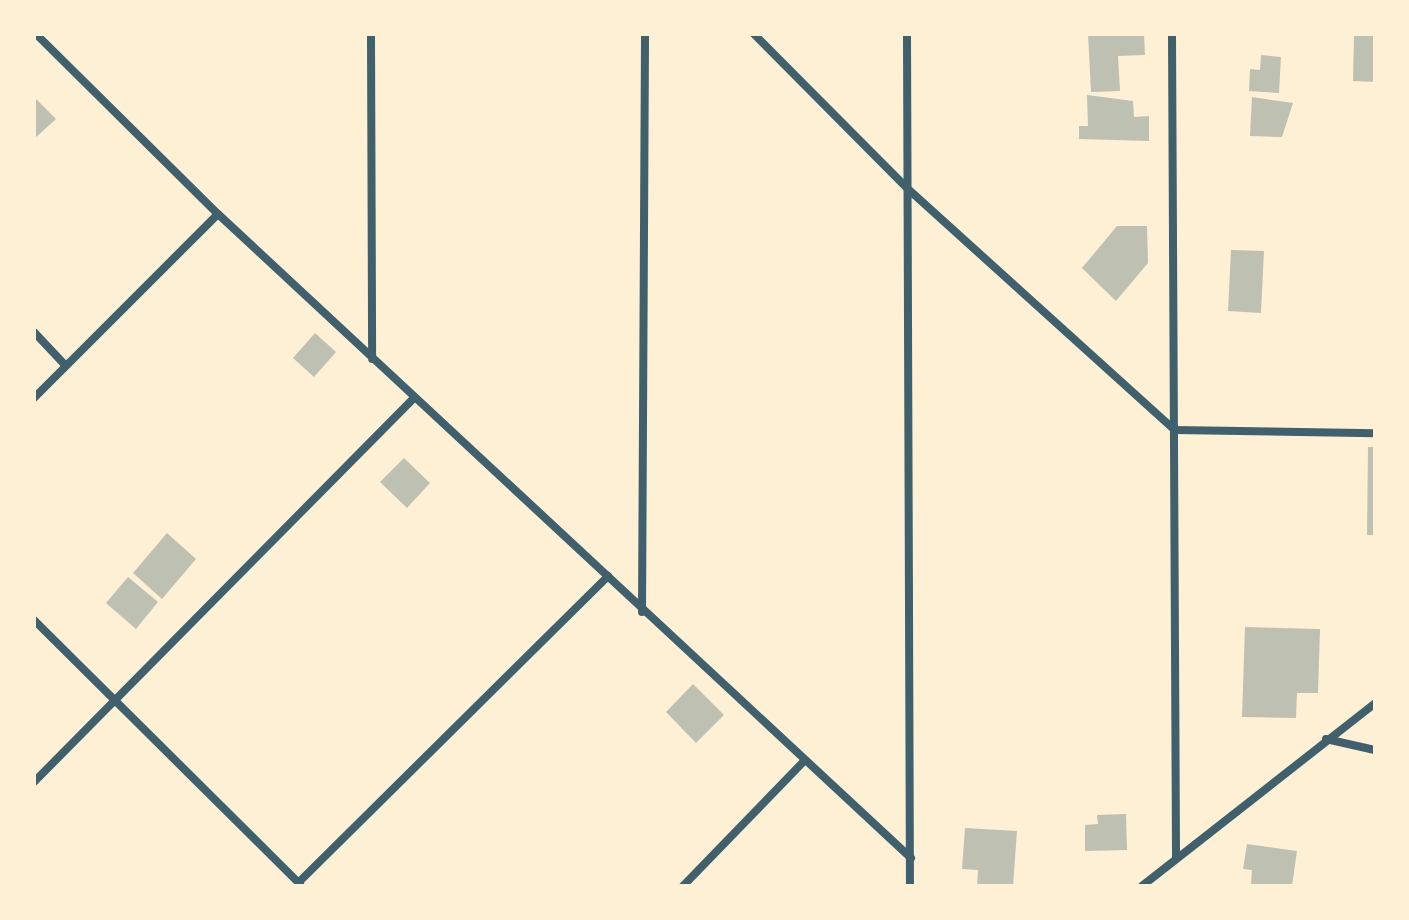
<!DOCTYPE html>
<html>
<head>
<meta charset="utf-8">
<style>
  body { margin:0 }
  #map { position:relative; width:1409px; height:920px; overflow:hidden; background:#fdf0d5; font-family:"Sofia Sans Condensed",sans-serif }
  div>[style] { position:absolute }
  .building>* { inset:0; background:#bec0b2 }
  .minor>* { height:8px; margin:-4px; padding:0 4px; transform-origin:4px; border-radius:4px; background:#3f606c }
  span { translate:-50% -50%; white-space:nowrap; text-align:center; line-height:1.15; -webkit-text-stroke:8px #fdf0d5; paint-order:stroke }
  .frame { position:absolute; inset:0; border:36px solid #fdf0d5; pointer-events:none }
</style>
</head>
<body>
<div id="map">
  <div class="building">
    <div style="clip-path:polygon(1088px 34px,1144px 34px,1145px 55px,1118px 56px,1120px 91px,1091px 92px)"></div>
    <div style="clip-path:polygon(1354px 34px,1375px 34px,1375px 82px,1353px 81px)"></div>
    <div style="clip-path:polygon(1261px 55px,1281px 57px,1279px 93px,1249px 91px,1250px 69px,1260px 70px)"></div>
    <div style="clip-path:polygon(1087px 95px,1133px 101px,1134px 117px,1149px 116px,1149px 141px,1079px 139px,1079px 126px,1088px 126px)"></div>
    <div style="clip-path:polygon(34px 97px,56px 119px,34px 139px)"></div>
    <div style="clip-path:polygon(1252px 97px,1293px 103px,1282px 137px,1250px 136px)"></div>
    <div style="clip-path:polygon(1117px 226px,1147px 226px,1148px 263px,1116px 301px,1082px 268px)"></div>
    <div style="clip-path:polygon(1231px 250px,1264px 251px,1261px 313px,1228px 311px)"></div>
    <div style="clip-path:polygon(315px 333px,336px 352px,314px 377px,293px 358px)"></div>
    <div style="clip-path:polygon(1368px 447px,1375px 447px,1375px 535px,1367px 535px)"></div>
    <div style="clip-path:polygon(404px 458px,430px 483px,407px 508px,380px 482px)"></div>
    <div style="clip-path:polygon(167px 533px,196px 559px,162px 599px,133px 573px)"></div>
    <div style="clip-path:polygon(128px 577px,158px 602px,136px 629px,106px 603px)"></div>
    <div style="clip-path:polygon(1245px 627px,1320px 629px,1318px 693px,1297px 693px,1296px 718px,1242px 717px)"></div>
    <div style="clip-path:polygon(693px 684px,724px 715px,696px 743px,666px 712px)"></div>
    <div style="clip-path:polygon(1126px 814px,1127px 850px,1085px 851px,1085px 825px,1098px 824px,1097px 815px)"></div>
    <div style="clip-path:polygon(965px 828px,1017px 831px,1013px 886px,977px 886px,978px 870px,962px 869px)"></div>
    <div style="clip-path:polygon(1247px 844px,1297px 851px,1292px 886px,1251px 884px,1252px 870px,1243px 869px)"></div>
  </div>
  <div class="minor">
    <div style="left:36px;top:34px;width:256px;rotate:44.7deg"></div>
    <div style="left:218px;top:214px;width:946px;rotate:42.9deg"></div>
    <div style="left:371px;top:34px;width:325px;rotate:89.8deg"></div>
    <div style="left:754px;top:34px;width:218px;rotate:45.2deg"></div>
    <div style="left:908px;top:189px;width:360px;rotate:42.1deg"></div>
    <div style="left:1175px;top:430px;width:200px;rotate:0.9deg"></div>
    <div style="left:907px;top:34px;width:852px;rotate:89.8deg"></div>
    <div style="left:1172px;top:34px;width:824px;rotate:89.72deg"></div>
    <div style="left:34px;top:332px;width:45px;rotate:46.8deg"></div>
    <div style="left:34px;top:398px;width:260px;rotate:-45deg"></div>
    <div style="left:642px;top:612px;width:578px;rotate:-89.7deg"></div>
    <div style="left:34px;top:620px;width:375px;rotate:44.8deg"></div>
    <div style="left:1326px;top:739px;width:50px;rotate:12.7deg"></div>
    <div style="left:34px;top:782px;width:540px;rotate:-45.3deg"></div>
    <div style="left:299px;top:882px;width:435px;rotate:-44.7deg"></div>
    <div style="left:683px;top:886px;width:173px;rotate:-45.9deg"></div>
    <div style="left:1142px;top:886px;width:296px;rotate:-38.1deg"></div>
  </div>
  <div class="frame"></div>
</div>
</body>
</html>
